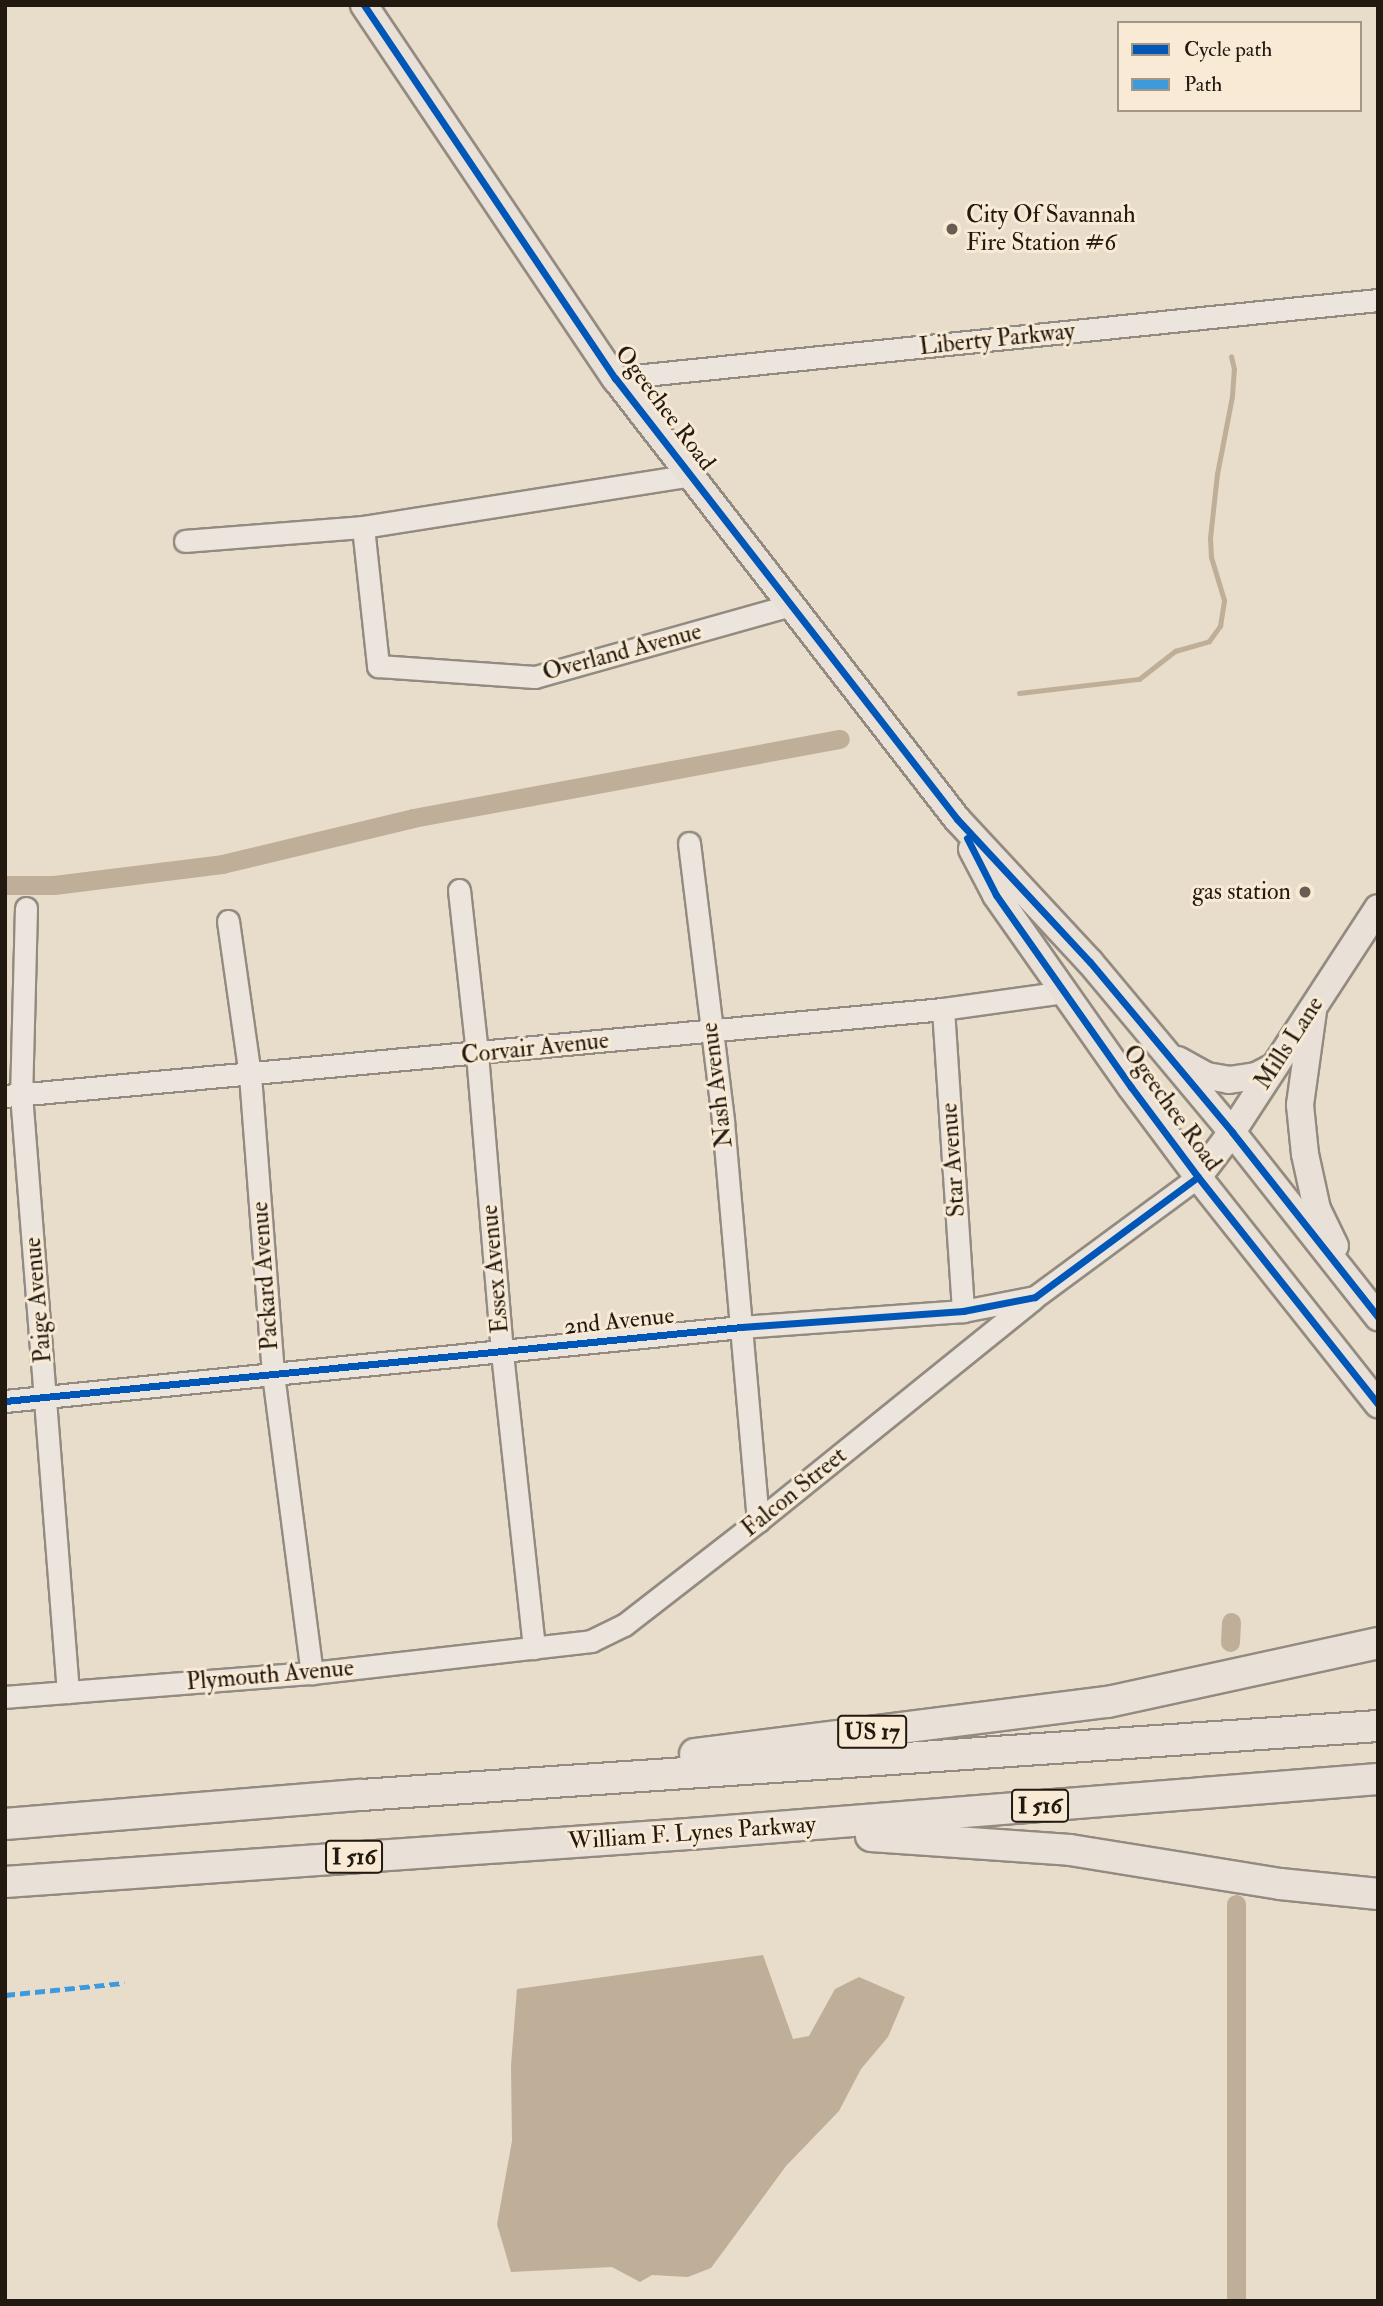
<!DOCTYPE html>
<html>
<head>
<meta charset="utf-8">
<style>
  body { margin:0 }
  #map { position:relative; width:1383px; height:2306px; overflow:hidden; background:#e8dcca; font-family:"IM FELL Double Pica",serif }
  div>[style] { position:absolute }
  .water>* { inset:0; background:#bfae98 }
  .stream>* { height:5px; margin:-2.5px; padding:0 2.5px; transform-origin:2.5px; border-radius:2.5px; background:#bfae98 }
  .canal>* { height:19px; margin:-9.5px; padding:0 9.5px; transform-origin:9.5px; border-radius:9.5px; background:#bfae98 }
  .roads { filter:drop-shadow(2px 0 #938b80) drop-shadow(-2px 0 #938b80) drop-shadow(0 2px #938b80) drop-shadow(0 -2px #938b80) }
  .minor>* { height:21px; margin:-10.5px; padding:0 10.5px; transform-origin:10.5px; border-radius:10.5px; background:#ebe5dd }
  .major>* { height:26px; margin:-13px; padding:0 13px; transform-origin:13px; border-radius:13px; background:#e9e1d7 }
  .highway>* { height:30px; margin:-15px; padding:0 15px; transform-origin:15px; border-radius:15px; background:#e9e1d7 }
  .quiet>* { height:5px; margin-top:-2.5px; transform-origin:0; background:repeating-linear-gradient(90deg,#3c9bde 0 10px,transparent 0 15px) }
  .cycleway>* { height:7px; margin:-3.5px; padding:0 3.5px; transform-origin:3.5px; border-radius:3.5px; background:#0057b8 }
  .dots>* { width:19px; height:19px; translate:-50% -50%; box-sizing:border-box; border:4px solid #f8ead4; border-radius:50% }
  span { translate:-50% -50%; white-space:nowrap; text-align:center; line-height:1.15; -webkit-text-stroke:6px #f8ead4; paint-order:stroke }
  .shield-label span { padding:2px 5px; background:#f8ead4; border:2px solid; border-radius:5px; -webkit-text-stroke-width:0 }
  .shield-label { font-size:23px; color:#221910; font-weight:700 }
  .poi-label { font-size:24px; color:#221910 }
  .left { translate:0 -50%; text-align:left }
  .right { translate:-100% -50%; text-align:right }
  .street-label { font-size:24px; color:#221910 }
  .frame { position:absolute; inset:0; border:7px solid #221910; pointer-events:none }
  .legend { position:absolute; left:1117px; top:21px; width:245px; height:91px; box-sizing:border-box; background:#f8ead4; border:2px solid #a29686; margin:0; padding:9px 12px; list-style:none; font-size:21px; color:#221910 }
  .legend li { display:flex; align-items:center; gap:14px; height:35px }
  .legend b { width:35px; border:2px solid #a29686 }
</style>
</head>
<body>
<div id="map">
  <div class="water">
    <div style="clip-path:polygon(763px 1955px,793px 2039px,809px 2036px,835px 1989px,859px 1977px,905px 1997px,888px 2037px,861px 2069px,839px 2111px,786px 2166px,711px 2268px,688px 2277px,652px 2275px,640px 2282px,612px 2267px,511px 2272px,497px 2224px,512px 2141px,511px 2065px,517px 1989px)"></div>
  </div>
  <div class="stream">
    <div style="left:1019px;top:693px;width:121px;rotate:-6.7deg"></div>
    <div style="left:1139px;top:679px;width:46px;rotate:-37.9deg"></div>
    <div style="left:1175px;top:651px;width:35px;rotate:-16deg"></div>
    <div style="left:1209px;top:641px;width:19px;rotate:-54deg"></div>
    <div style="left:1220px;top:626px;width:26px;rotate:-81deg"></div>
    <div style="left:1224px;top:600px;width:45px;rotate:-106.8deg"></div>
    <div style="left:1211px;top:557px;width:19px;rotate:-93deg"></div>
    <div style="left:1210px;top:538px;width:64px;rotate:-83.8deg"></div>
    <div style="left:1217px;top:474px;width:79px;rotate:-79.1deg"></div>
    <div style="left:1232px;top:396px;width:27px;rotate:-86deg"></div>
    <div style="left:1234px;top:369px;width:13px;rotate:-103deg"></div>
  </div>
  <div class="canal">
    <div style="left:5px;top:885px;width:49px"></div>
    <div style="left:54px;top:885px;width:169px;rotate:-7.1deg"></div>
    <div style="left:222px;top:864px;width:196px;rotate:-13.5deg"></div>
    <div style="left:413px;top:818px;width:434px;rotate:-10.5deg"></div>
    <div style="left:1230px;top:1642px;width:20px;rotate:-87deg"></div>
    <div style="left:1236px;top:2301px;width:397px;rotate:-90deg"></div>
  </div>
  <div class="roads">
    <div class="minor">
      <div style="left:615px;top:378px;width:767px;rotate:-5.84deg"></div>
      <div style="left:363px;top:527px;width:140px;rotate:83.8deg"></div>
      <div style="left:378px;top:666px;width:157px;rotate:4deg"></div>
      <div style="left:535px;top:677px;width:267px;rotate:-15.7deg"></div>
      <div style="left:185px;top:541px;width:179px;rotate:-4.5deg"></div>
      <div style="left:363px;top:527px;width:333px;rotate:-9deg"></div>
      <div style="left:689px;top:843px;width:280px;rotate:83deg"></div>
      <div style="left:723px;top:1121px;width:402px;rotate:85deg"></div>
      <div style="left:459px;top:890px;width:165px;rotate:83.7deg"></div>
      <div style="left:477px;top:1054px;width:300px;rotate:85.2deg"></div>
      <div style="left:502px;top:1353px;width:297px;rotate:83.8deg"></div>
      <div style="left:26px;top:908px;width:186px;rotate:91.5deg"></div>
      <div style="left:21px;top:1094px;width:600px;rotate:85.51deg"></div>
      <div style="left:228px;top:921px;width:156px;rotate:81.9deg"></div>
      <div style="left:250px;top:1075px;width:300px;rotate:85.6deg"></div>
      <div style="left:273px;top:1374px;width:302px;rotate:82.6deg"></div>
      <div style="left:943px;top:1009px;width:303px;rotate:86.2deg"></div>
      <div style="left:5px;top:1096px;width:942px;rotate:-5.3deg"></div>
      <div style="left:943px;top:1009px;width:122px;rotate:-8deg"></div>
      <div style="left:5px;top:1401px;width:740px;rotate:-5.74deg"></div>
      <div style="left:741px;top:1327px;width:223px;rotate:-4.1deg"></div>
      <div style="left:963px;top:1311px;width:73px;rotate:-11deg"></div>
      <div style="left:1035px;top:1297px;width:202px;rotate:-36.4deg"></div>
      <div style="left:5px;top:1697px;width:308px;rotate:-4.5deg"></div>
      <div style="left:312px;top:1673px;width:281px;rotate:-6.5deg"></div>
      <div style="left:591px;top:1641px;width:37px;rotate:-26deg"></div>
      <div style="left:624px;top:1625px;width:170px;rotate:-37.8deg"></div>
      <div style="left:758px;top:1521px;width:353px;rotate:-38.9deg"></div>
    </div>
    <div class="major">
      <div style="left:364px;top:5px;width:450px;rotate:56.1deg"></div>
      <div style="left:615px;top:378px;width:558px;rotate:52.21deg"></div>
      <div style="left:957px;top:819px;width:195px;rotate:47.1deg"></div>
      <div style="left:1090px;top:962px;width:222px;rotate:50.1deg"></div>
      <div style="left:1232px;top:1132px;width:236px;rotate:51.7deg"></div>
      <div style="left:972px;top:849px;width:52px;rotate:62.4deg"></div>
      <div style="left:996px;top:895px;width:235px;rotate:54.9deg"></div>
      <div style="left:1131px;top:1087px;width:112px;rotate:53.3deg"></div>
      <div style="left:1198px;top:1177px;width:290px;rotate:51.6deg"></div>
      <div style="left:1313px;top:1011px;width:95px;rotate:97.9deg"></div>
      <div style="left:1300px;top:1105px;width:49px;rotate:84.2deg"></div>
      <div style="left:1305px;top:1154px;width:56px;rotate:77.7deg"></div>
      <div style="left:1317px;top:1209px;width:41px;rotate:64.1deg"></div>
      <div style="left:1178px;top:1060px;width:33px;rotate:29deg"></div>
      <div style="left:1207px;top:1076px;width:22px;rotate:10deg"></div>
      <div style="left:1229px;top:1080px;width:27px;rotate:-8deg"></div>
      <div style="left:1256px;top:1076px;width:20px;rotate:-27deg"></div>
      <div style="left:1198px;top:1177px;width:56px;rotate:-52.9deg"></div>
      <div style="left:1232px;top:1132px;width:267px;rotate:-56.9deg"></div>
    </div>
    <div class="highway">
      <div style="left:695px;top:1754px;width:416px;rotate:-7.2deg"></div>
      <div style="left:1108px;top:1702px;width:276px;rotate:-12.3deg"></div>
      <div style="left:5px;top:1824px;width:357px;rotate:-4.7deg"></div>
      <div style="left:361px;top:1795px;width:1019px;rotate:-3.88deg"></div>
      <div style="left:871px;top:1836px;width:199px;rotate:4deg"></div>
      <div style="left:1070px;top:1850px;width:213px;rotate:9.2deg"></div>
      <div style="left:1280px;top:1884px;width:99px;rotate:5.8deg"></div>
      <div style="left:5px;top:1882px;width:699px;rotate:-4.02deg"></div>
      <div style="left:702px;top:1833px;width:678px;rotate:-4.57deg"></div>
    </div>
  </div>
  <div class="quiet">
    <div style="left:5px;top:1995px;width:120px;rotate:-5.8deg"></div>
  </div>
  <div class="cycleway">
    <div style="left:364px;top:5px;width:450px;rotate:56.1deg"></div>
    <div style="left:615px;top:378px;width:558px;rotate:52.21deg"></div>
    <div style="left:957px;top:819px;width:195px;rotate:47.1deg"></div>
    <div style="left:1090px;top:962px;width:222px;rotate:50.1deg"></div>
    <div style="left:1232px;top:1132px;width:236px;rotate:51.7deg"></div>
    <div style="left:967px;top:838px;width:64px;rotate:63deg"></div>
    <div style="left:996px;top:895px;width:235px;rotate:54.9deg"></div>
    <div style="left:1131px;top:1087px;width:112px;rotate:53.3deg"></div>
    <div style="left:1198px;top:1177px;width:290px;rotate:51.6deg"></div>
    <div style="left:5px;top:1401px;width:740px;rotate:-5.74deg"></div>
    <div style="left:741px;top:1327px;width:223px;rotate:-4.1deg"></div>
    <div style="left:963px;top:1311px;width:73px;rotate:-11deg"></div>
    <div style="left:1035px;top:1297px;width:202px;rotate:-36.4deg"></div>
  </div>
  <div class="dots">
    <div style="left:952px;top:229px;background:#675d51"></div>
    <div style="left:1305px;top:892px;background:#675d51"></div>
  </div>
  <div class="shield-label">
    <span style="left:872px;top:1732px">US 17</span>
    <span style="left:1040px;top:1806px">I 516</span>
    <span style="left:354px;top:1857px">I 516</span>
  </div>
  <div class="poi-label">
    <span class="left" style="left:966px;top:229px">City Of Savannah<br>Fire Station #6</span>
    <span class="right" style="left:1291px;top:892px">gas station</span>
  </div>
  <div class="street-label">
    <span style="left:997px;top:339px;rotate:-6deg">Liberty Parkway</span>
    <span style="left:665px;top:408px;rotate:53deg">Ogeechee Road</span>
    <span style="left:622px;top:652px;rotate:-15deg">Overland Avenue</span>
    <span style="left:1289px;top:1043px;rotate:-57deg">Mills Lane</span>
    <span style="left:535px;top:1048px;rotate:-6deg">Corvair Avenue</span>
    <span style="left:717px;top:1085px;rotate:-97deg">Nash Avenue</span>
    <span style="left:1172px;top:1108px;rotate:54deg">Ogeechee Road</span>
    <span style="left:953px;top:1160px;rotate:-94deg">Star Avenue</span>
    <span style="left:495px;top:1269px;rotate:-95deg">Essex Avenue</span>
    <span style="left:265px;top:1276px;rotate:-94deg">Packard Avenue</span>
    <span style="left:38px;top:1300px;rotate:-95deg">Paige Avenue</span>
    <span style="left:619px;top:1321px;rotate:-6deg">2nd Avenue</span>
    <span style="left:794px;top:1492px;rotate:-39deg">Falcon Street</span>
    <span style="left:270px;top:1675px;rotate:-5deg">Plymouth Avenue</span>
    <span style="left:692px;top:1833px;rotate:-4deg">William F. Lynes Parkway</span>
  </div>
  <div class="frame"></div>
  <ul class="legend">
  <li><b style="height:9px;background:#0057b8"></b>Cycle path</li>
  <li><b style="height:9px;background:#3c9bde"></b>Path</li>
  </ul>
</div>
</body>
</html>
